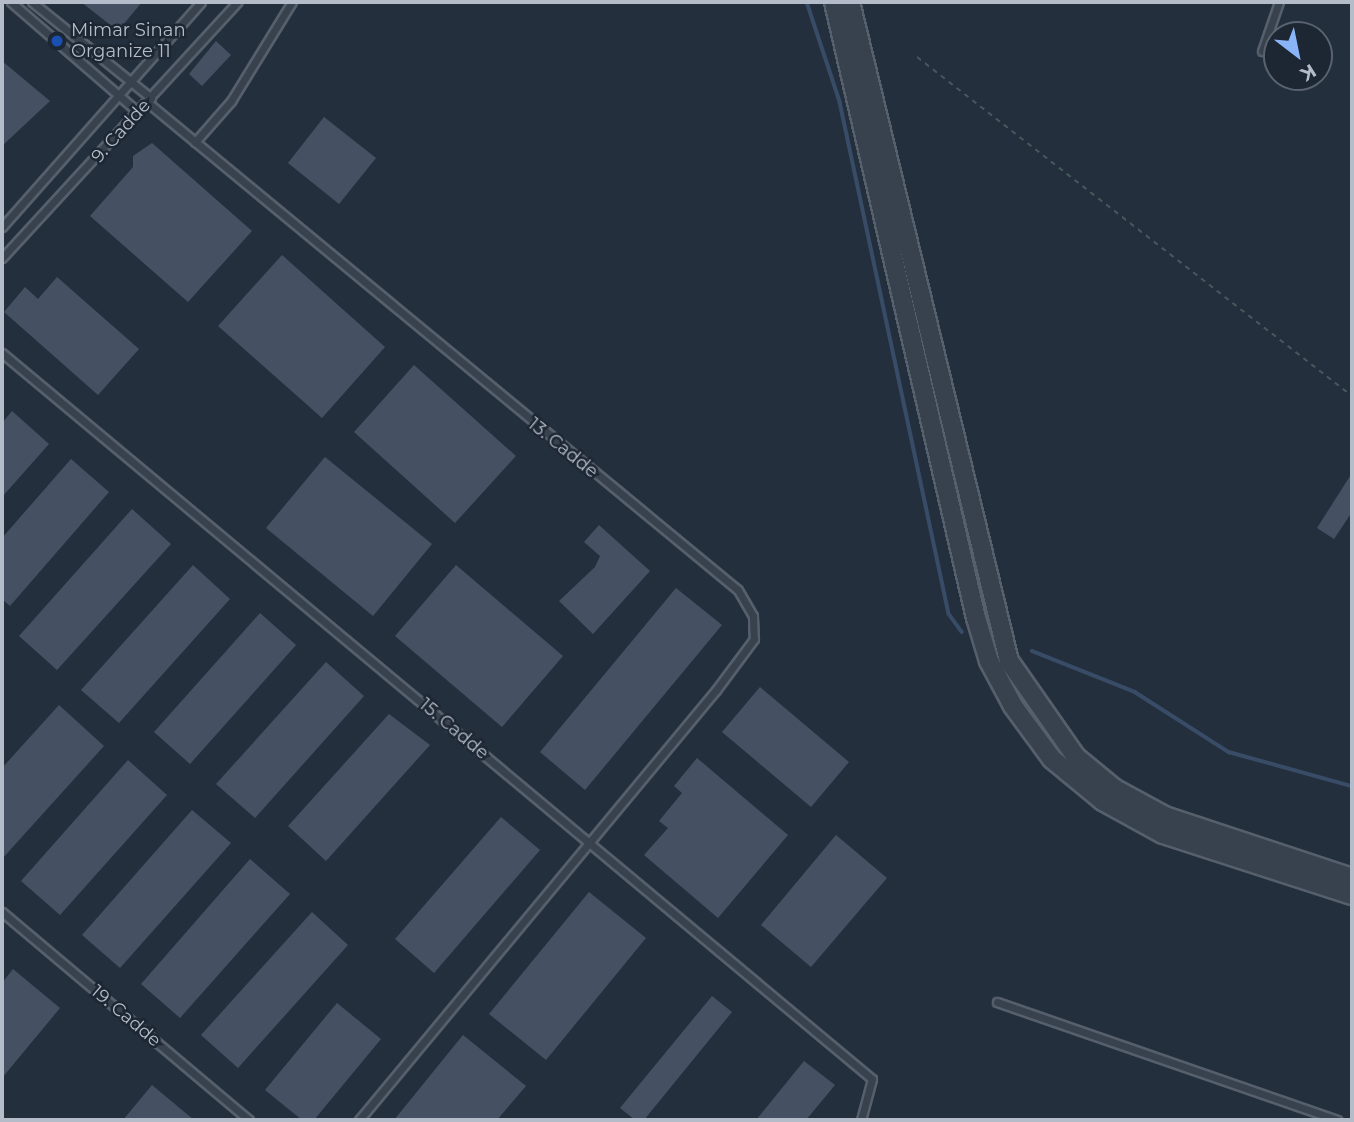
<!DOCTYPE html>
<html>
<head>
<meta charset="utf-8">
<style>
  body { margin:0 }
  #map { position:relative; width:1354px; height:1122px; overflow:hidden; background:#242f3e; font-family:Montserrat,sans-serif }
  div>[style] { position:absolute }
  .stream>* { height:3.5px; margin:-1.75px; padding:0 1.75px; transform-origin:1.75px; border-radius:1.75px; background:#394c67 }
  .building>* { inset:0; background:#455162 }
  .path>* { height:2px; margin-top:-1px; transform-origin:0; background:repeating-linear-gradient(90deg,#44595c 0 5px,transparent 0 10px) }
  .roads { filter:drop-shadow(2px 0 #565f6c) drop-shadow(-2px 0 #565f6c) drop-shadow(0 2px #565f6c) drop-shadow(0 -2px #565f6c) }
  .service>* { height:7px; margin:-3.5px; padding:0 3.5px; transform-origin:3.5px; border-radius:3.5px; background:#38414e }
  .tertiary>* { height:18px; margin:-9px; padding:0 9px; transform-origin:9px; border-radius:9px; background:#38414e }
  .dots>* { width:19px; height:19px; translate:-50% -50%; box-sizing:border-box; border:4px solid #1d2633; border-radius:50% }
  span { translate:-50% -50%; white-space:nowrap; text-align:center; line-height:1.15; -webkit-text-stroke:5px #1d2633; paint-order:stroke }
  .poi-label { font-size:18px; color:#b4bcc9 }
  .left { translate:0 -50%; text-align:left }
  .street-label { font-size:18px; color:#b4bcc9 }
  .frame { position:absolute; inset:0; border:4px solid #b4bcc9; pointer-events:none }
  .north { position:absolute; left:1263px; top:21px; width:70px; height:70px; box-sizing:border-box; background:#1d2633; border:2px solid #59626f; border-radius:50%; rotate:148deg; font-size:19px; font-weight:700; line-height:28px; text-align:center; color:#b4bcc9 }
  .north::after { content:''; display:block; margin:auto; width:24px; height:32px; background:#8ab4f8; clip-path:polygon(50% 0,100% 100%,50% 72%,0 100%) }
</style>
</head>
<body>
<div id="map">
  <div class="stream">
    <div style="left:807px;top:2px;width:105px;rotate:71.7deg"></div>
    <div style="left:840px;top:102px;width:523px;rotate:77.98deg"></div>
    <div style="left:949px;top:614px;width:22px;rotate:54deg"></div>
    <div style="left:1032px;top:651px;width:111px;rotate:21.7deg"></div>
    <div style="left:1135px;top:692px;width:112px;rotate:32.6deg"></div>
    <div style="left:1229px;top:752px;width:128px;rotate:15.5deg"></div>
  </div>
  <div class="building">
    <div style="clip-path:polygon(81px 2px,142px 2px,118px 31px)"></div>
    <div style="clip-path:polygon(216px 41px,231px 55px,202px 86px,189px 74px)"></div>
    <div style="clip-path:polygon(2px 61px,50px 101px,2px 146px)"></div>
    <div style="clip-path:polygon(324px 117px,376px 158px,339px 204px,288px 163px)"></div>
    <div style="clip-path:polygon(152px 143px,252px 231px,188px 302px,90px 216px,133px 167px,133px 156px)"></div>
    <div style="clip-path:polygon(282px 255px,385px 347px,322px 418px,218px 326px)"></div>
    <div style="clip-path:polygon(57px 277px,139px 349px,98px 395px,4px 312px,25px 287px,38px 299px)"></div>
    <div style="clip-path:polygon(414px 365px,516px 456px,455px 523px,354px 432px)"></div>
    <div style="clip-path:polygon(12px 411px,49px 444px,2px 497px,2px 423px)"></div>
    <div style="clip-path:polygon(325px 457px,432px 544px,373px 616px,266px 528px)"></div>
    <div style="clip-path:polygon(71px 459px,109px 492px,10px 606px,2px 599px,2px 538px)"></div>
    <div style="clip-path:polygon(1352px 473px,1352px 512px,1334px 539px,1317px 528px)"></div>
    <div style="clip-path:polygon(132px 509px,171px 544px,57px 670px,19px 636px)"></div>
    <div style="clip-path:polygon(599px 525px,650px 571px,593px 634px,559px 601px,595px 567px,600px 556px,584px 542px)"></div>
    <div style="clip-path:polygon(193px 565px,230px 599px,119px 723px,81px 690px)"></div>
    <div style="clip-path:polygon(456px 565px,563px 656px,502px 727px,395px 636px)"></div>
    <div style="clip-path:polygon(676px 588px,722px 625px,585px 790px,540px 752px)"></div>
    <div style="clip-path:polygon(260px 613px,296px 645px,190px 764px,154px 732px)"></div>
    <div style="clip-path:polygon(326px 662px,364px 696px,255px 818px,216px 784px)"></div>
    <div style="clip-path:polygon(760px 687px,849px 762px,811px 807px,722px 732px)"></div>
    <div style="clip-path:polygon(59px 705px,104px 746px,2px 859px,2px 768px)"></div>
    <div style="clip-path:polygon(389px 714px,430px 745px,326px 861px,288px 826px)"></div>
    <div style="clip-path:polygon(697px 758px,788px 835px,718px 918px,644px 855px,668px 828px,659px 821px,682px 793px,674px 786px)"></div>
    <div style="clip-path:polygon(128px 760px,167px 795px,60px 915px,21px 881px)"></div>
    <div style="clip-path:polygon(192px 810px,231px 843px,120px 968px,82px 935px)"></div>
    <div style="clip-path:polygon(501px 817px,540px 850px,434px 973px,395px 939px)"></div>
    <div style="clip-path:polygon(836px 835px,887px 878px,811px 967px,761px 925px)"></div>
    <div style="clip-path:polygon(250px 859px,290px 894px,180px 1018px,141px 984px)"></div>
    <div style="clip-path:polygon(589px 892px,646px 938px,546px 1060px,489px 1014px)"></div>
    <div style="clip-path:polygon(312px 912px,348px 945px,238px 1068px,201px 1035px)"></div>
    <div style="clip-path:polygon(13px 969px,60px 1008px,2px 1078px,2px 983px)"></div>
    <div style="clip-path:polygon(712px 996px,732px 1012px,644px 1120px,635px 1120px,620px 1108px)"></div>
    <div style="clip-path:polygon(337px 1003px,381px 1039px,314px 1120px,302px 1120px,265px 1090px)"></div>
    <div style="clip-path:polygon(463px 1035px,526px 1086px,497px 1120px,394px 1120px)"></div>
    <div style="clip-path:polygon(804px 1061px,835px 1085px,806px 1120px,756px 1120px)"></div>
    <div style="clip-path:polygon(152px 1085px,194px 1120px,123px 1120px)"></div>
  </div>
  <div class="path">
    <div style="left:917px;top:57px;width:551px;rotate:37.93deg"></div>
  </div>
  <div class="roads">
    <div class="service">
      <div style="left:11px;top:2px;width:168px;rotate:40.9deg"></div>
      <div style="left:32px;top:2px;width:153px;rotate:38.9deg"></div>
      <div style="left:1262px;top:51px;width:52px;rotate:-70.9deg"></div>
      <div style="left:147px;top:102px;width:766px;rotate:39.55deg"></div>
      <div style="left:738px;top:590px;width:30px;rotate:60deg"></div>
      <div style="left:753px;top:616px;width:23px;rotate:88deg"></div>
      <div style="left:754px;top:639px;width:64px;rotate:126.7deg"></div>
      <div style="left:716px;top:690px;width:559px;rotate:129.7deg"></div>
      <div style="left:195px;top:142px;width:55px;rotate:-48.7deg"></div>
      <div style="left:231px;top:101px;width:116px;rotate:-58.4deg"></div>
      <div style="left:2px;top:227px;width:300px;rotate:-48.5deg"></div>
      <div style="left:2px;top:258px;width:348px;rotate:-47.4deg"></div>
      <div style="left:2px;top:353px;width:1133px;rotate:39.84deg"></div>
      <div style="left:872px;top:1079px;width:42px;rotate:105deg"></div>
      <div style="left:2px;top:912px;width:323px;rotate:40.1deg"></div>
      <div style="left:997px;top:1002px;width:360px;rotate:19.1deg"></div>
    </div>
    <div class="tertiary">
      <div style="left:834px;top:2px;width:632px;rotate:77.02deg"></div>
      <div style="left:976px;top:618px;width:45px;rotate:73.2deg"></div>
      <div style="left:989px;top:661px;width:51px;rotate:61.9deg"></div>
      <div style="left:1013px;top:706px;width:66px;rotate:53.7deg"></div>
      <div style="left:1052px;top:759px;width:66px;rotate:39.5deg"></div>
      <div style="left:1103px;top:801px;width:68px;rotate:28.8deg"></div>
      <div style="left:1163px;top:834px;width:199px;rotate:17.9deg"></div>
      <div style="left:850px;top:2px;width:678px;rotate:76.44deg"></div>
      <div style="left:1009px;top:661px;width:117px;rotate:55.1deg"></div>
      <div style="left:1076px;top:757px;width:50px;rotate:39.4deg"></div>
      <div style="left:1115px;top:789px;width:57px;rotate:28.4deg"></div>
      <div style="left:1165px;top:816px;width:197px;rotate:18.3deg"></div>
    </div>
  </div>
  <div class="dots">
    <div style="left:57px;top:41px;background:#1a4fb4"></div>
  </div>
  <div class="poi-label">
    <span class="left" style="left:71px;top:41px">Mimar Sinan<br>Organize 11</span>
  </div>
  <div class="street-label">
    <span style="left:121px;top:131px;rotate:-48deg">9. Cadde</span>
    <span style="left:563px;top:448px;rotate:39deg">13. Cadde</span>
    <span style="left:454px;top:729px;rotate:40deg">15. Cadde</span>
    <span style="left:126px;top:1016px;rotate:40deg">19. Cadde</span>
  </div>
  <div class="frame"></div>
  <div class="north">K</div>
</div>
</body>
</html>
